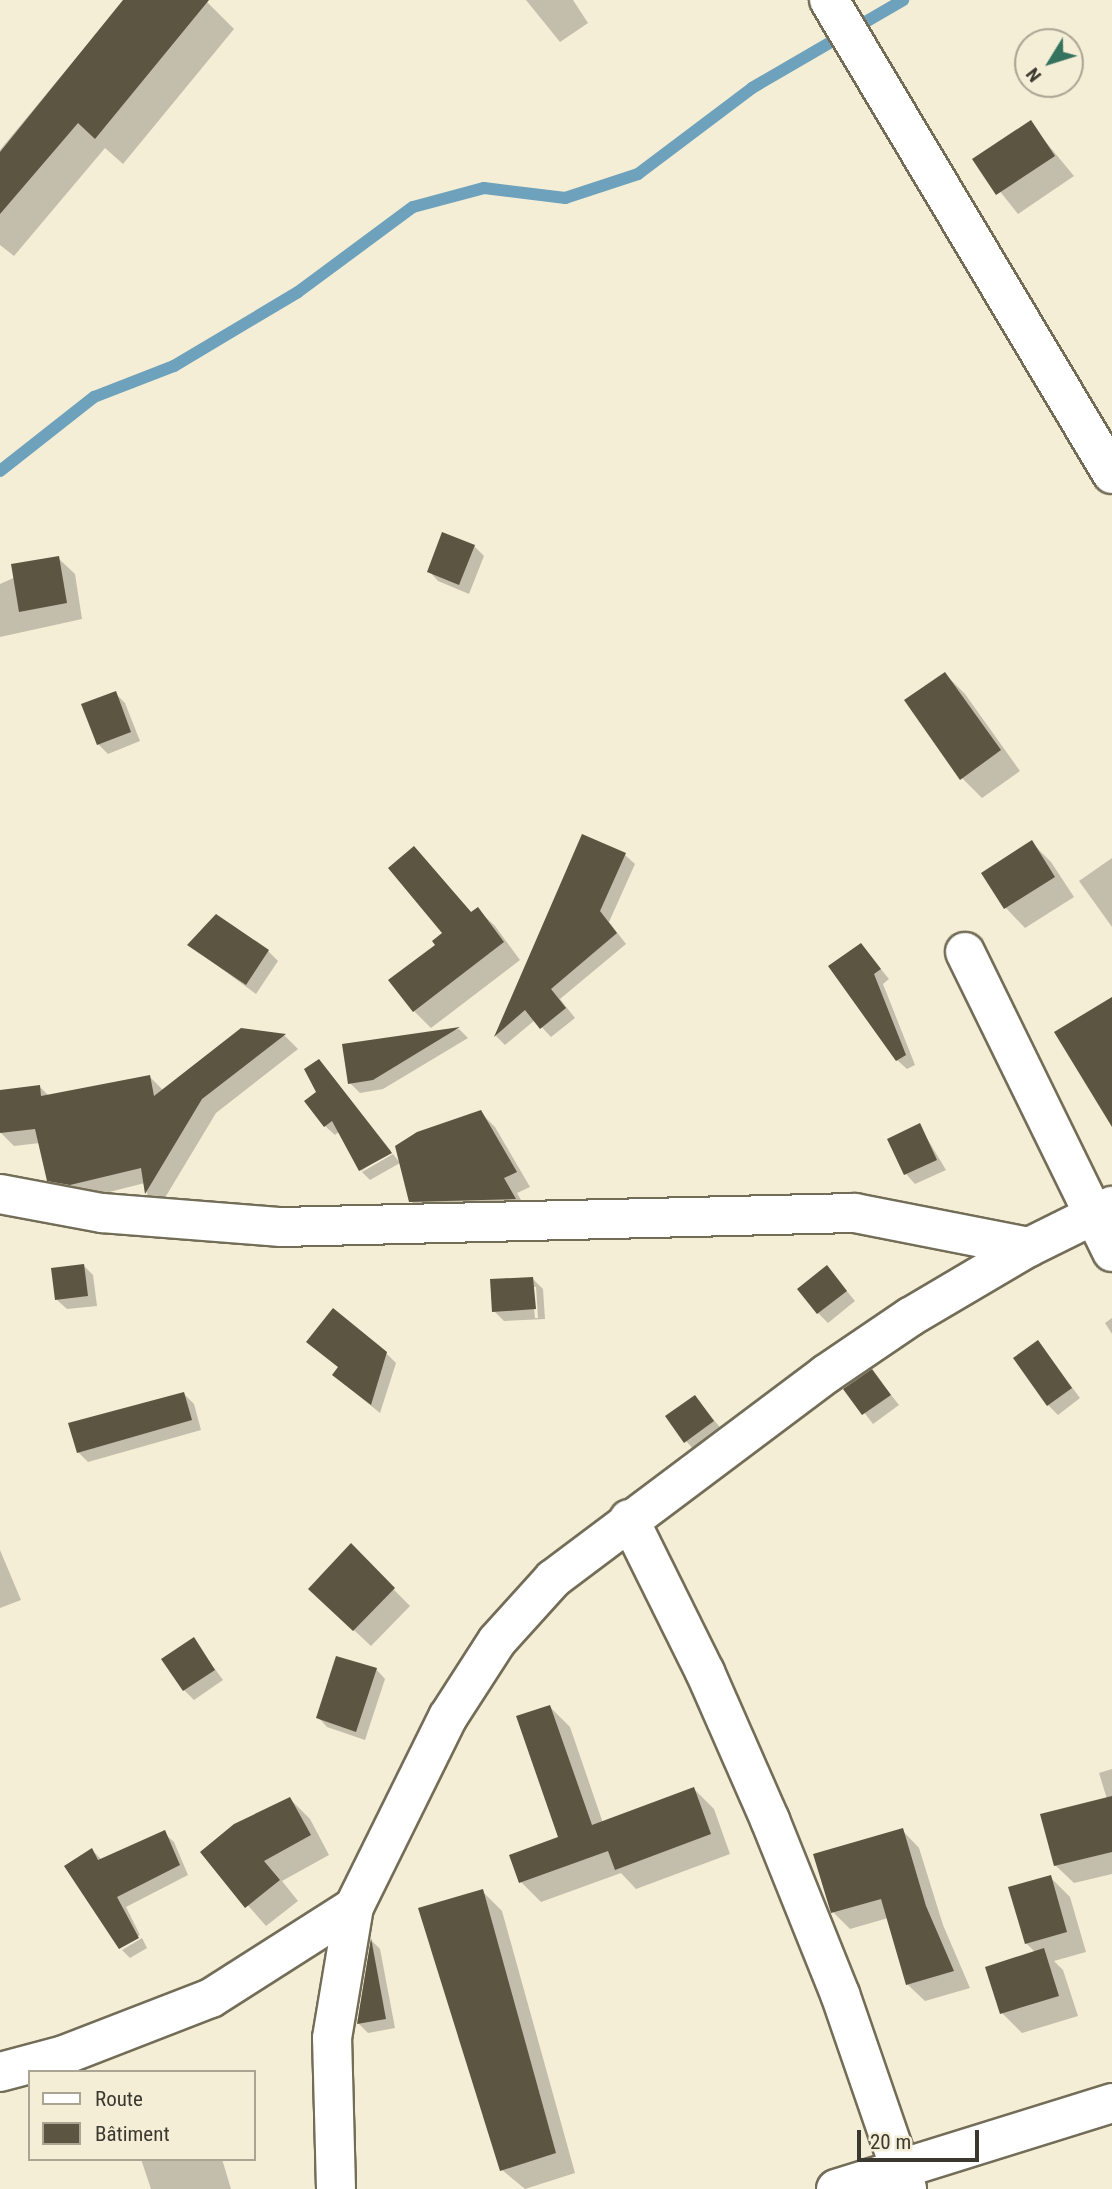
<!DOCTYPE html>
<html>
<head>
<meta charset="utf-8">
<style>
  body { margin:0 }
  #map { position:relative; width:1112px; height:2189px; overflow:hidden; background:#f4eed6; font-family:"Roboto Condensed",sans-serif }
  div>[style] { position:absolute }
  .shadow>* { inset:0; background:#0003 }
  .stream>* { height:12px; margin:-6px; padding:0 6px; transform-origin:6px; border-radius:6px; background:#6ea1bb }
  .building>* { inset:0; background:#5b5541 }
  .roads { filter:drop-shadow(2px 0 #736d58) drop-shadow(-2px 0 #736d58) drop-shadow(0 2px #736d58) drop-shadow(0 -2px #736d58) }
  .minor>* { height:38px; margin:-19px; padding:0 19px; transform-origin:19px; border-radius:19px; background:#fff }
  span { translate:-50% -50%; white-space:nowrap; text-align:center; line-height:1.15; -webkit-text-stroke:7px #f4eed6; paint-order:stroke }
  .legend { position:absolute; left:28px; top:2070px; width:228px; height:91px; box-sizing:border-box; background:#f4eed6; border:2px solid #aaa593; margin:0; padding:9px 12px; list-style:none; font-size:21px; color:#3b382f }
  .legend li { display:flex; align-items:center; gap:14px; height:35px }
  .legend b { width:35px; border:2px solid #aaa593 }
  .north { position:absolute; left:1014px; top:28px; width:70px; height:70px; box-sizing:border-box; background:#f4eed6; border:2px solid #aaa593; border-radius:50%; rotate:232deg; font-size:19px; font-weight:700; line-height:28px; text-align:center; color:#3b382f }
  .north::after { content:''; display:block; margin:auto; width:24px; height:32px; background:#35735f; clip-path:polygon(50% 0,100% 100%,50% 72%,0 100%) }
  .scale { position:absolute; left:857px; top:2130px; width:122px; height:32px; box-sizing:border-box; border:4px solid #3b382f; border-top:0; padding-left:9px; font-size:21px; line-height:24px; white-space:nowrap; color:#3b382f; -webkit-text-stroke:5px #f4eed6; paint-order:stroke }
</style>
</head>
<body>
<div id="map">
  <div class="shadow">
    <div style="clip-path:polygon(124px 0,205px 0,234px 29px,123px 164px,105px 148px,14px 256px,0 245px,0 150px)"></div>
    <div style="clip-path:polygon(526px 0,573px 0,588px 23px,560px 42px)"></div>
    <div style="clip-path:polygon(1030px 123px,1074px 176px,1018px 214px,975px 160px)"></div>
    <div style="clip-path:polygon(474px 546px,484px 556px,469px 594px,438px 581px,429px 571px)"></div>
    <div style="clip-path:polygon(58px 558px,75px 574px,82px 619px,0 637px,0 584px)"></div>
    <div style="clip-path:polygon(945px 674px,965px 694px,1020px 771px,982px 798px,962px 778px)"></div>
    <div style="clip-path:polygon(115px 693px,125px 703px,140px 741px,108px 754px,98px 744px)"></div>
    <div style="clip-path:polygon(583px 836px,625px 855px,635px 864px,609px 922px,626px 944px,560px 999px,575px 1018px,551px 1037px,535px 1020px,505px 1045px,496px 1036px)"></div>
    <div style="clip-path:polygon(1031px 842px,1051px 862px,1074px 897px,1025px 928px,1006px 908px,983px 873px)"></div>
    <div style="clip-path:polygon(414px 848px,472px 913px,477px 909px,495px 926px,520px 960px,431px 1028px,414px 1011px,444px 934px)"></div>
    <div style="clip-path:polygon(1112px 858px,1112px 927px,1079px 881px)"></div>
    <div style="clip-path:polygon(189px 945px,268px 951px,278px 961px,256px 994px)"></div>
    <div style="clip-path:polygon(861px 945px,889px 979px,883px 984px,915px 1065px,907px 1069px,897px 1060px)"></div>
    <div style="clip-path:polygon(459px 1029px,468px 1038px,383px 1089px,360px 1093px,350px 1083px,344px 1046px)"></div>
    <div style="clip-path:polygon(242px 1030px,285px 1036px,298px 1049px,216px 1113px,160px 1206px,147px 1194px,145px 1183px,85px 1198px,63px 1194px,49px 1180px,40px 1143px,14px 1146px,0 1132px,0 1091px,39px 1086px,49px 1096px,150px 1077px,164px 1091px)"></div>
    <div style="clip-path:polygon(328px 1071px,391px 1151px,361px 1171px,340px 1131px,335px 1135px,325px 1126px,318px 1092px)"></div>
    <div style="clip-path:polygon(480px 1112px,495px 1127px,530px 1187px,517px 1193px,529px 1214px,426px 1216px,411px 1201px)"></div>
    <div style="clip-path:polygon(919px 1125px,946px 1170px,915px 1184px,906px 1174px)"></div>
    <div style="clip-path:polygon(393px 1154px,400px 1163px,370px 1180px,362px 1172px)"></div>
    <div style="clip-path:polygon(83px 1265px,93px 1275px,97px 1306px,67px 1309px,57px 1300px)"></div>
    <div style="clip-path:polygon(827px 1267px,855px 1301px,828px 1323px,818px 1313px)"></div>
    <div style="clip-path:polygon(evenodd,533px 1279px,543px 1289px,545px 1319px,504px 1321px,494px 1311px,533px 1279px,532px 1287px,536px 1287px,538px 1318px,535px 1318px,532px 1287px)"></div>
    <div style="clip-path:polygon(1112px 1318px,1112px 1334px,1105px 1323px)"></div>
    <div style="clip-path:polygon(308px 1342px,386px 1353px,396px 1363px,380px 1413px,344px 1384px,334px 1375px,339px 1368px)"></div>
    <div style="clip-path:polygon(1038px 1342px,1080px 1398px,1058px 1415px,1048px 1405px)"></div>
    <div style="clip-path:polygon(872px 1371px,899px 1405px,873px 1424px,846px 1389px)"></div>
    <div style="clip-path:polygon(184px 1394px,194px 1404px,201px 1430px,88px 1462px,78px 1452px)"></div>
    <div style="clip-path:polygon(695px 1397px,723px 1431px,695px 1451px,686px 1441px)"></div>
    <div style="clip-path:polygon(351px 1546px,410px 1606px,371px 1646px,327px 1605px)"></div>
    <div style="clip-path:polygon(0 1550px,21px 1600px,0 1608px)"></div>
    <div style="clip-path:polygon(193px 1639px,223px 1680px,194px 1700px,184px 1690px)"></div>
    <div style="clip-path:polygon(376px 1669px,385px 1679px,365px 1740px,327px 1727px,318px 1717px)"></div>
    <div style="clip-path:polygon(550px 1707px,570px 1727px,603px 1823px,694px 1789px,714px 1809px,730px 1854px,636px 1889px,621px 1873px,541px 1902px,521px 1882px,560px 1838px)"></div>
    <div style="clip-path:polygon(1112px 1769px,1112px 1874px,1074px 1883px,1055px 1865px,1107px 1799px,1099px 1773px)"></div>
    <div style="clip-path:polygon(290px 1799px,310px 1819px,329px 1855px,282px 1881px,298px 1901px,266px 1926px,202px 1853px)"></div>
    <div style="clip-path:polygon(902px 1830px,919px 1848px,943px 1925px,970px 1988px,925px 2001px,907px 1984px,888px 1918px,850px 1929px,833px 1912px)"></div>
    <div style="clip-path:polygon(164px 1833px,174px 1842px,188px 1875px,126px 1907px,140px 1935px,120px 1947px,92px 1850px,102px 1860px)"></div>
    <div style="clip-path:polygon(1050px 1877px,1070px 1897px,1086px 1952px,1054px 1961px,1063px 1970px,1078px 2016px,1022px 2033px,1002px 2013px,1035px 1952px,1026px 1943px)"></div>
    <div style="clip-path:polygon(482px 1891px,502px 1911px,575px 2173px,525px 2189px,502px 2170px)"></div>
    <div style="clip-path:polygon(142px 1938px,147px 1948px,130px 1958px,122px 1950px)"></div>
    <div style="clip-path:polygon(372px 1941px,380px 1949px,395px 2028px,368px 2033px,358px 2023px)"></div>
    <div style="clip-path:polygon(141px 2159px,222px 2159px,231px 2189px,151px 2189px)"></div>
  </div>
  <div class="stream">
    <div style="left:0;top:471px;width:120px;rotate:-38.2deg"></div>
    <div style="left:94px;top:397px;width:86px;rotate:-21.2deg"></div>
    <div style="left:174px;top:366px;width:144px;rotate:-30.8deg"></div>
    <div style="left:298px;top:292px;width:143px;rotate:-36.5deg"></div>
    <div style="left:413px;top:207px;width:73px;rotate:-15deg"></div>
    <div style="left:484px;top:188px;width:82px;rotate:7deg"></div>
    <div style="left:565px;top:198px;width:77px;rotate:-18.2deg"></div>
    <div style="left:638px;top:174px;width:143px;rotate:-37deg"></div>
    <div style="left:752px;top:88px;width:175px;rotate:-30.2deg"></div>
  </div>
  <div class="building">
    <div style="clip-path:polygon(123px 0,209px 0,95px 139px,78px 123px,0 214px,0 152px)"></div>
    <div style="clip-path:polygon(1031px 120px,1055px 156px,996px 195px,972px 159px)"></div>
    <div style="clip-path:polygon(442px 532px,475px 545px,459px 585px,427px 572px)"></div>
    <div style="clip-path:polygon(59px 556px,67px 603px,19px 612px,11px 564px)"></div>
    <div style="clip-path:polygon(945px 672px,1001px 750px,960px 780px,904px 700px)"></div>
    <div style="clip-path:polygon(116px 691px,131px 732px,97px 745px,81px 704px)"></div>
    <div style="clip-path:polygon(582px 834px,626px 853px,600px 911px,617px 933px,551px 989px,566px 1008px,540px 1029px,525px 1010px,494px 1037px)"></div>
    <div style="clip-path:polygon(1032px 840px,1055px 877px,1004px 909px,981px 873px)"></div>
    <div style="clip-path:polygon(414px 846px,471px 912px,478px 907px,504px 942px,413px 1012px,388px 980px,435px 945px,432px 941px,442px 933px,388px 868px)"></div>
    <div style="clip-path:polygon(216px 914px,269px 950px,246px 985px,187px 945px)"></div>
    <div style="clip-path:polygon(861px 943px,881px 969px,874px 974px,906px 1055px,896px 1061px,828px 966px)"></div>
    <div style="clip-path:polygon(1112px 997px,1112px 1127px,1054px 1032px)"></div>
    <div style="clip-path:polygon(460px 1027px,373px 1080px,348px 1084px,342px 1044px)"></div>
    <div style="clip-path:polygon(241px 1028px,286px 1034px,202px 1099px,145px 1194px,141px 1168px,70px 1185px,47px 1181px,35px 1129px,0 1133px,0 1090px,40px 1085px,41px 1096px,150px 1075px,154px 1096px)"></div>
    <div style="clip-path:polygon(319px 1059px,392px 1153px,359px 1171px,332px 1121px,324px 1127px,304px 1101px,316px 1092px,304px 1069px)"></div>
    <div style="clip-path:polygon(481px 1110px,517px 1172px,504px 1178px,516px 1199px,409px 1202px,395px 1146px,417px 1132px)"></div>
    <div style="clip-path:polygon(920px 1123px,937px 1160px,904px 1175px,887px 1139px)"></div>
    <div style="clip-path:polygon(84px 1264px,88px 1296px,55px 1300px,51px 1268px)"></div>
    <div style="clip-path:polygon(827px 1265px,847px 1291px,817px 1314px,797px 1289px)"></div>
    <div style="clip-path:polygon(533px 1277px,536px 1309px,492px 1312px,490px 1279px)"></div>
    <div style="clip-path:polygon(333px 1308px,387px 1352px,371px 1405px,332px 1375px,338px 1367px,306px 1342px)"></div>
    <div style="clip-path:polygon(1038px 1340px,1072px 1388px,1047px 1406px,1013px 1358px)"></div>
    <div style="clip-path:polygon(872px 1369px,891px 1395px,862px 1415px,843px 1389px)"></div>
    <div style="clip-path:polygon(184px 1392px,192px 1420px,77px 1453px,68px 1423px)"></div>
    <div style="clip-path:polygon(695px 1395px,714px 1421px,684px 1443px,665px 1416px)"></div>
    <div style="clip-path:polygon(351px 1543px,395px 1588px,353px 1631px,308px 1589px)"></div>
    <div style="clip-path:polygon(194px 1637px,215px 1670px,183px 1691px,161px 1659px)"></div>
    <div style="clip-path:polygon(336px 1656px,377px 1668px,356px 1732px,316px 1718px)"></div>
    <div style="clip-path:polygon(550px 1705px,592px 1825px,694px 1787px,711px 1834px,615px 1870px,608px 1851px,519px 1883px,509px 1855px,558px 1837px,516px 1716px)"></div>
    <div style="clip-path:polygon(1112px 1796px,1112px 1852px,1054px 1866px,1040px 1814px)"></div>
    <div style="clip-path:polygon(290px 1797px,311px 1835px,264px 1861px,280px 1880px,245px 1908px,200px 1852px,234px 1824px)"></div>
    <div style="clip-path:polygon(903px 1828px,926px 1906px,954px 1971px,906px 1985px,881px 1899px,831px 1913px,813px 1854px)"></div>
    <div style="clip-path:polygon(165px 1830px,180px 1865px,117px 1897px,139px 1938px,119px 1949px,64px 1866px,92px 1848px,98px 1860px)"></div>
    <div style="clip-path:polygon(1051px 1875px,1067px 1932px,1025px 1944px,1008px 1887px)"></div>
    <div style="clip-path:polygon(483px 1889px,556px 2153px,500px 2171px,418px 1908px)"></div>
    <div style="clip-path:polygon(371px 1938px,386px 2019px,357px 2024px)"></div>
    <div style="clip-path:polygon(1044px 1948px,1059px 1996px,1000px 2014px,985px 1967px)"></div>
  </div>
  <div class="roads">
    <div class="minor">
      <div style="left:829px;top:0;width:552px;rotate:59.16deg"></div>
      <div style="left:965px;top:952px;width:334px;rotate:63.9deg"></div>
      <div style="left:0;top:1194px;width:104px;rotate:10.6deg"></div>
      <div style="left:102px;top:1213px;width:180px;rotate:4.5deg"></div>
      <div style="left:281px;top:1227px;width:574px;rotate:-1.4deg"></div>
      <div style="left:855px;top:1213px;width:177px;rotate:11.1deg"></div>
      <div style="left:629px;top:1519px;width:171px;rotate:63.6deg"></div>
      <div style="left:705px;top:1672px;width:162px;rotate:66.3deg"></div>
      <div style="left:770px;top:1820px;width:188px;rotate:68.1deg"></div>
      <div style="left:840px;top:1994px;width:206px;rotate:71deg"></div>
      <div style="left:0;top:2072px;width:66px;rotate:-14.9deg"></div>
      <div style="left:64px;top:2055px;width:158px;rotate:-21.2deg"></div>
      <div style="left:211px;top:1998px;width:169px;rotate:-32.5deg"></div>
      <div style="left:336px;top:2189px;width:151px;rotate:-91.5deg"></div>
      <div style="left:332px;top:2038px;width:133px;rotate:-80.5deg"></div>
      <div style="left:354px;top:1907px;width:212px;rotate:-63.7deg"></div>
      <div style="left:448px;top:1717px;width:90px;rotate:-57.2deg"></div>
      <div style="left:497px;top:1641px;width:84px;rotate:-47.9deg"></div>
      <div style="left:553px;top:1579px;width:341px;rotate:-36.9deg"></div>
      <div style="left:826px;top:1374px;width:102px;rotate:-34.2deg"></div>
      <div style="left:910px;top:1317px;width:138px;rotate:-30.5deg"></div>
      <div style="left:1029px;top:1247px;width:93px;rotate:-26.3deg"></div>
      <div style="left:836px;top:2189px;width:289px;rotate:-17.3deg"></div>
    </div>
  </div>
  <ul class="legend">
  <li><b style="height:9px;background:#fff"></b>Route</li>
  <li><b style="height:19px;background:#5b5541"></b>Bâtiment</li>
  </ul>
  <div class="north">N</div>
  <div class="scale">20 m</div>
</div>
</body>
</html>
